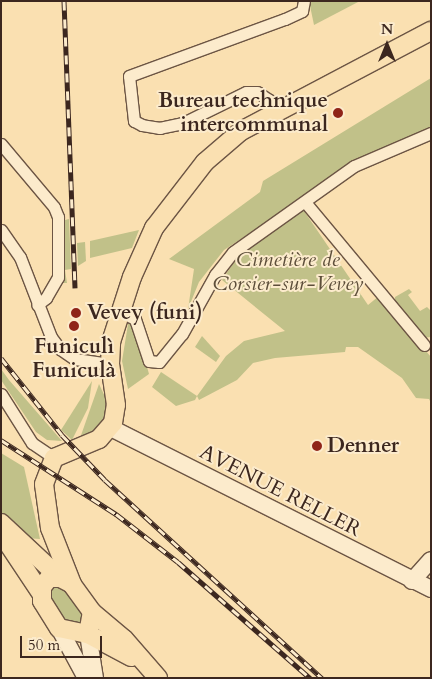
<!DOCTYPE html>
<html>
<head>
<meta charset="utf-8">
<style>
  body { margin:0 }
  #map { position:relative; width:432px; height:679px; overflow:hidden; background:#fae0b1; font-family:Cardo,serif }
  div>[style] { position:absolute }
  .green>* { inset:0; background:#c1c189 }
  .roads { filter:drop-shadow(1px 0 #6c5544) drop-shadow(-1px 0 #6c5544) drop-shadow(0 1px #6c5544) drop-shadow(0 -1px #6c5544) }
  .street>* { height:11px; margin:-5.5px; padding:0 5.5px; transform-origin:5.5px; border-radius:5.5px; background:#fcebcc }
  .secondary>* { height:16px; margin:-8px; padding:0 8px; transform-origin:8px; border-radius:8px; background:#fcebcc }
  .primary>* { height:18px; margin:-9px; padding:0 9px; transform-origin:9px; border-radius:9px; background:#fae0b1 }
  .rail>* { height:5px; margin-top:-2.5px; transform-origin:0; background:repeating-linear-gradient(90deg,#fcebcc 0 9px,#3c271f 0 18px); box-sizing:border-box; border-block:1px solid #3c271f }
  .dots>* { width:14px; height:14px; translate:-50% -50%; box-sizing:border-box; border:2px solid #fcebcc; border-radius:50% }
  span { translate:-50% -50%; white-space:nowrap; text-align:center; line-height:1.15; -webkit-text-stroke:4px #fcebcc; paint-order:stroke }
  .poi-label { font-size:21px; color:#3c271f; font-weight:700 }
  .right { translate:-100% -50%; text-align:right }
  .left { translate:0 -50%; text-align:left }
  .park-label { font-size:21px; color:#5d4e3a; font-style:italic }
  .street-label { font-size:21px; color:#3c271f }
  .frame { position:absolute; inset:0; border:2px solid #3c271f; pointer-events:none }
  .north { position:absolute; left:362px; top:20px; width:50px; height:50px; -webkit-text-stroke:4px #fcebcc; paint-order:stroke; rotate:0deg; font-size:14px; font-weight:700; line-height:20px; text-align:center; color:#3c271f }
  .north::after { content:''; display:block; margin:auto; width:18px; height:22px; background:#3c271f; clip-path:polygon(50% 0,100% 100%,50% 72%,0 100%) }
  .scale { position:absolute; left:20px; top:636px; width:82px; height:22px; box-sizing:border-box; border:2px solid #3c271f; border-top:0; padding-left:6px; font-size:15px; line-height:18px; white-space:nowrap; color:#3c271f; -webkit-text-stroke:4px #fcebcc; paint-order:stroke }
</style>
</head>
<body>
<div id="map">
  <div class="green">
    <div style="clip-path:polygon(309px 1px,360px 1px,314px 25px)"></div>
    <div style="clip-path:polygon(431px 78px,431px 128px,297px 202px,224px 250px,199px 282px,188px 309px,194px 269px,169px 259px,260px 192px,263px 181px)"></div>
    <div style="clip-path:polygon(302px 208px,368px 305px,379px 296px,431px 357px,431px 403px,429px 399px,416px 398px,402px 378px,358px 347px,346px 347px,345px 352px,275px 358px,253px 363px,237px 380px,199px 400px,197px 396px,195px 400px,176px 406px,152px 387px,161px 372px,197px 396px,226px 356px,244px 341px,285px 331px,222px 280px,239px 255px,237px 252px)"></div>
    <div style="clip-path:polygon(69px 219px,71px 269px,65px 270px,67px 283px,62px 283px,65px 220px)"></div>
    <div style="clip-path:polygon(139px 230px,132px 248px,90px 258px,90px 241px)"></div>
    <div style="clip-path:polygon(85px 242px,86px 261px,78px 266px,77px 243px)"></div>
    <div style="clip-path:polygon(409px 289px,412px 292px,408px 295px,420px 311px,427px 307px,431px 311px,431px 337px,422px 338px,395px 303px,395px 297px)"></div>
    <div style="clip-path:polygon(129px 318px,135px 324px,149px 374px,128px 389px,122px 361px)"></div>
    <div style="clip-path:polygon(202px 336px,220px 356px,216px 362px,195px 347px)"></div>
    <div style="clip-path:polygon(1px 369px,9px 380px,62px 441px,47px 440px,36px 432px,1px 380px)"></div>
    <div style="clip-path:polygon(92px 381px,88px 408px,72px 440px,61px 430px)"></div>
    <div style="clip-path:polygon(99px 384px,108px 403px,105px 421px,97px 432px,79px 441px)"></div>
    <div style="clip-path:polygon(1px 453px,24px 467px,40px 539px,25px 538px,1px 515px)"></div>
    <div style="clip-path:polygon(54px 585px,67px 588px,83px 605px,82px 624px,66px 622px,56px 614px,48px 590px)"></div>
  </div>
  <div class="roads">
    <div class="street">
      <div style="left:275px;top:111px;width:13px;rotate:-119deg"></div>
      <div style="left:269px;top:100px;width:14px;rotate:-146deg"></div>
      <div style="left:257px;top:92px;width:11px;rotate:180deg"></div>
      <div style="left:246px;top:92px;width:70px;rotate:153.8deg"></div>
      <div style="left:183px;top:123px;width:24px;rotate:168deg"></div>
      <div style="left:160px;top:128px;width:18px;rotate:-171deg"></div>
      <div style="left:142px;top:125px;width:9px;rotate:-153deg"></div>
      <div style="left:134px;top:121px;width:45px;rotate:-96.3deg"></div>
      <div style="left:129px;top:76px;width:166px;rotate:-20.1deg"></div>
      <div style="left:285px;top:19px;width:19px;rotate:-25deg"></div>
      <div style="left:302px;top:11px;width:10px;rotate:-79deg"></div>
      <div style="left:1px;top:144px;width:82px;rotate:49.9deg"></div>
      <div style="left:54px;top:207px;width:11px;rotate:68deg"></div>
      <div style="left:58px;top:217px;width:60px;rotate:90deg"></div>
      <div style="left:58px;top:277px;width:24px;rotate:120deg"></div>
      <div style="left:46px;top:298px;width:11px;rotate:142deg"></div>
      <div style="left:305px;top:202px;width:186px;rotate:50.2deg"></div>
      <div style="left:1px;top:230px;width:33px;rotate:55deg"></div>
      <div style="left:20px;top:257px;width:86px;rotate:68.8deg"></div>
      <div style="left:51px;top:337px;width:15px;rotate:53deg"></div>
      <div style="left:60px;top:349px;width:18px;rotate:34deg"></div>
      <div style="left:75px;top:359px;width:35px;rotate:8deg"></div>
      <div style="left:119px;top:311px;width:18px;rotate:27deg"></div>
      <div style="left:135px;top:319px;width:44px;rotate:71.6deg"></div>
      <div style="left:149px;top:361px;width:10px;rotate:6deg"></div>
      <div style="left:159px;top:362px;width:36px;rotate:-51deg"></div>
      <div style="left:182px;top:334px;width:68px;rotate:-60.8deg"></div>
      <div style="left:215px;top:275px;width:29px;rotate:-52deg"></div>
      <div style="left:233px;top:252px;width:148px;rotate:-35.4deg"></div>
      <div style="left:354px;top:166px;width:84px;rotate:-23.2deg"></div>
      <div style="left:1px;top:394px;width:58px;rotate:57.7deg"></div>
      <div style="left:32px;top:443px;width:27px;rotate:34deg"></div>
    </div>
    <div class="secondary">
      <div style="left:111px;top:428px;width:358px;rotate:26.7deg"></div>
      <div style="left:412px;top:581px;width:28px;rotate:-48deg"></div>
      <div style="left:59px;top:628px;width:57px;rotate:61.6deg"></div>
      <div style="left:88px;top:634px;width:45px;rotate:81deg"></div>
    </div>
    <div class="primary">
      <div style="left:1px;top:523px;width:81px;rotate:43deg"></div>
      <div style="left:1px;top:533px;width:72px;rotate:56.3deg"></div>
      <div style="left:72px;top:584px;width:13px;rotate:-153deg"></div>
      <div style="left:60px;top:578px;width:11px;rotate:180deg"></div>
      <div style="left:49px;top:578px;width:11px;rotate:128deg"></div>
      <div style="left:42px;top:587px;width:14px;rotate:90deg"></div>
      <div style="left:42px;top:601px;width:32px;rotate:58deg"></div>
      <div style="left:59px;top:628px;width:30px;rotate:12deg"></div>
      <div style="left:88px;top:634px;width:22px;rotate:-80deg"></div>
      <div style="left:92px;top:612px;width:34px;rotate:-126deg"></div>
      <div style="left:72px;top:584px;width:60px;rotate:-111.4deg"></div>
      <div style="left:50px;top:528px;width:44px;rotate:-97.8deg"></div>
      <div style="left:44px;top:484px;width:28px;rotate:-69deg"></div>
      <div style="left:54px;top:458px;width:49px;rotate:-22.9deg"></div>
      <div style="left:99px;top:439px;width:21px;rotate:-49deg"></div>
      <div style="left:113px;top:423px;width:18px;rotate:-81deg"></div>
      <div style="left:116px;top:405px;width:41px;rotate:-98.3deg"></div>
      <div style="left:110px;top:364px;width:22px;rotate:-87deg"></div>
      <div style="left:111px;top:342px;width:68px;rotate:-72.1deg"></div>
      <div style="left:132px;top:277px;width:54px;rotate:-65.8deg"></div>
      <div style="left:154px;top:228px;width:83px;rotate:-52.3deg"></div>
      <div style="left:205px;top:162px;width:48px;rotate:-40.7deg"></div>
      <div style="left:241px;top:131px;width:215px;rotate:-27.8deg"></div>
      <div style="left:92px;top:612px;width:42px;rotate:40.2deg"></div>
      <div style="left:124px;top:639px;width:52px;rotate:48.9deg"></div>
      <div style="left:88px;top:634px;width:49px;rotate:28.1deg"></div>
    </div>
  </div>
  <div class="rail">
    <div style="left:64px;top:1px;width:287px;rotate:87.8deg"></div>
    <div style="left:1px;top:358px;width:98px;rotate:51.6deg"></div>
    <div style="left:62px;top:435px;width:62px;rotate:46.3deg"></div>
    <div style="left:105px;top:480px;width:294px;rotate:42.4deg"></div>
    <div style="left:1px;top:440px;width:137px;rotate:32.8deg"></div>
    <div style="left:116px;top:514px;width:78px;rotate:37.7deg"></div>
    <div style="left:178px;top:562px;width:176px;rotate:41.3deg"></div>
  </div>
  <div class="dots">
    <div style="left:338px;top:113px;background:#8f2418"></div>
    <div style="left:76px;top:313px;background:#8f2418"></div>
    <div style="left:74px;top:326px;background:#8f2418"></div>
    <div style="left:317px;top:446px;background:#8f2418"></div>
  </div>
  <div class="poi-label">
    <span class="right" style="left:328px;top:113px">Bureau technique<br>intercommunal</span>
    <span class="left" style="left:87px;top:313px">Vevey (funi)</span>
    <span style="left:74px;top:359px">Funiculì<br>Funiculà</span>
    <span class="left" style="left:327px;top:446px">Denner</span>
  </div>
  <div class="park-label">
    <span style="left:288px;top:272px">Cimetière de<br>Corsier-sur-Vevey</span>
  </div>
  <div class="street-label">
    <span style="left:280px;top:491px;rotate:27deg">AVENUE RELLER</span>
  </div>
  <div class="frame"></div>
  <div class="north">N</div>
  <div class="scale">50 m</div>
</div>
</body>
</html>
